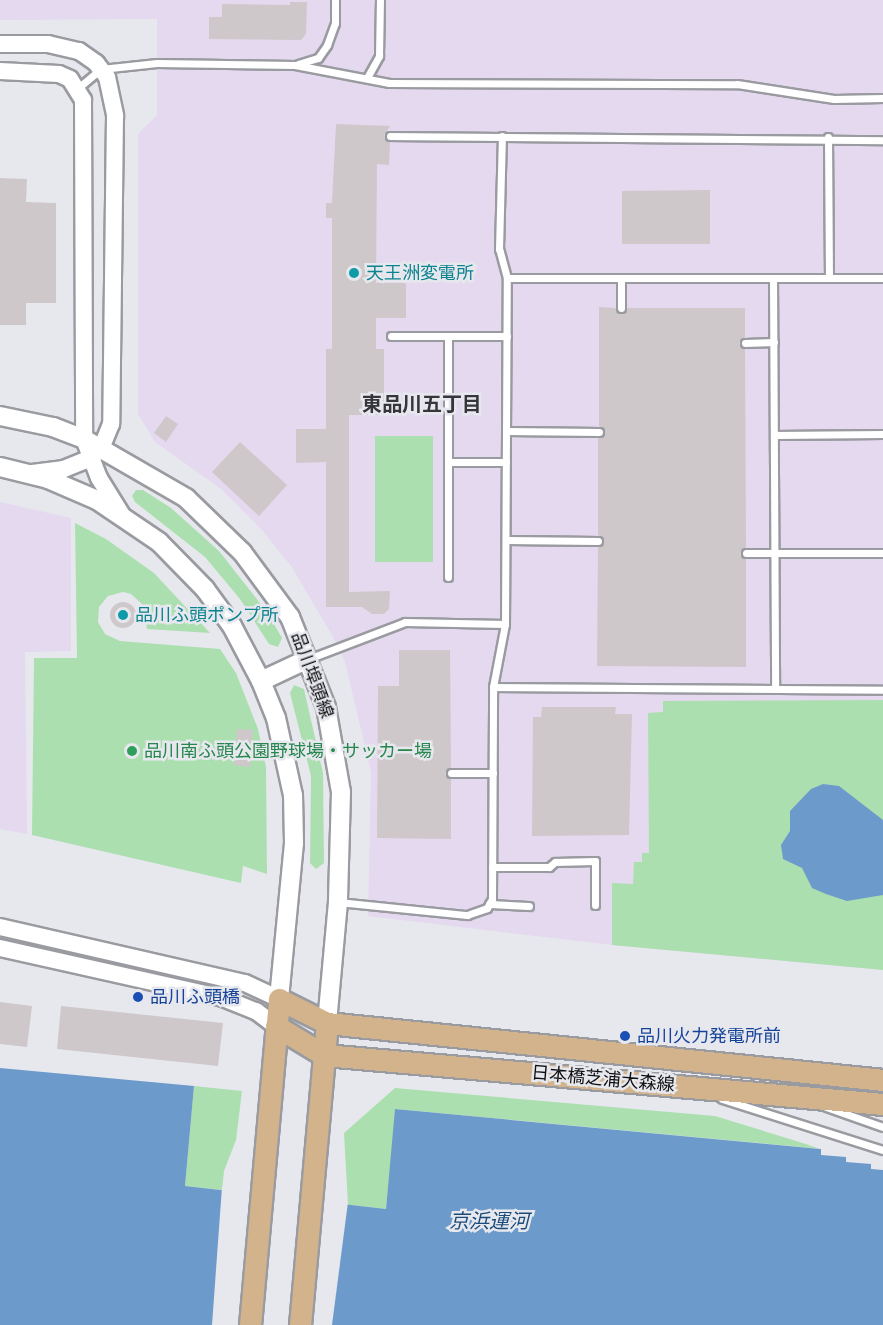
<!DOCTYPE html>
<html>
<head>
<meta charset="utf-8">
<style>
  body { margin:0 }
  #map { position:relative; width:883px; height:1325px; overflow:hidden; background:#e7e8ee; font-family:Roboto,"Noto Sans JP",sans-serif }
  div>[style] { position:absolute }
  .industrial>* { inset:0; background:#e4d9ee }
  .green>* { inset:0; background:#acdfb0 }
  .water>* { inset:0; background:#6c9acb }
  .pier>* { inset:0; background:#e7e8ee }
  .building>* { inset:0; background:#cec8cb }
  .round { border-radius:50% }
  .roads { filter:drop-shadow(2px 0 #9a9ba1) drop-shadow(-2px 0 #9a9ba1) drop-shadow(0 2px #9a9ba1) drop-shadow(0 -2px #9a9ba1) }
  .service>* { height:7px; margin:-3.5px; padding:0 3.5px; transform-origin:3.5px; border-radius:3.5px; background:#fff }
  .tertiary>* { height:16px; margin:-8px; padding:0 8px; transform-origin:8px; border-radius:8px; background:#fff }
  .secondary>* { height:18px; margin:-9px; padding:0 9px; transform-origin:9px; border-radius:9px; background:#fff }
  .primary>* { height:21px; margin:-10.5px; padding:0 10.5px; transform-origin:10.5px; border-radius:10.5px; background:#d2b38b }
  .dots>* { width:16px; height:16px; translate:-50% -50%; box-sizing:border-box; border:3px solid #e7e8ee; border-radius:50% }
  span { translate:-50% -50%; white-space:nowrap; text-align:center; line-height:1.15; -webkit-text-stroke:5px #e7e8ee; paint-order:stroke }
  .culture-label { font-size:18px; color:#0d838f }
  .left { translate:0 -50%; text-align:left }
  .street-label { font-size:18px; color:#101012 }
  .leisure-label { font-size:18px; color:#27864d }
  .transit-label { font-size:18px; color:#164399 }
  .neighbourhood-label { font-size:20px; color:#35353b; font-weight:700 }
  .water-label { font-size:20px; color:#1a4b7a; font-style:italic }
</style>
</head>
<body>
<div id="map">
  <div class="industrial">
    <div style="clip-path:polygon(0 0,883px 0,883px 970px,612px 945px,368px 916px,371px 772px,345px 662px,332px 635px,291px 566px,262px 530px,221px 489px,155px 442px,138px 414px,138px 134px,157px 115px,157px 19px,0 20px)"></div>
    <div style="clip-path:polygon(0 502px,71px 518px,71px 651px,25px 652px,27px 834px,0 829px)"></div>
  </div>
  <div class="green">
    <div style="clip-path:polygon(375px 436px,433px 436px,433px 562px,375px 562px)"></div>
    <div style="clip-path:polygon(136px 490px,143px 490px,171px 508px,219px 551px,267px 612px,282px 638px,278px 647px,269px 644px,240px 599px,205px 557px,135px 502px,132px 496px)"></div>
    <div style="clip-path:polygon(75px 523px,106px 539px,154px 573px,210px 633px,147px 629px,143px 605px,131px 594px,123px 592px,108px 596px,99px 607px,98px 622px,105px 634px,120px 641px,220px 649px,236px 673px,258px 729px,266px 767px,267px 874px,243px 866px,241px 883px,32px 835px,34px 658px,77px 658px)"></div>
    <div style="clip-path:polygon(294px 685px,304px 689px,323px 773px,324px 863px,316px 869px,310px 863px,311px 776px,290px 693px)"></div>
    <div style="clip-path:polygon(883px 700px,883px 970px,612px 945px,612px 883px,633px 884px,634px 862px,642px 862px,642px 853px,649px 853px,648px 713px,663px 712px,663px 701px)"></div>
    <div style="clip-path:polygon(194px 1086px,242px 1091px,236px 1140px,224px 1171px,222px 1190px,185px 1186px)"></div>
    <div style="clip-path:polygon(395px 1088px,715px 1116px,822px 1149px,396px 1109px,386px 1209px,348px 1205px,344px 1133px)"></div>
  </div>
  <div class="water">
    <div style="clip-path:polygon(823px 784px,839px 786px,883px 820px,883px 895px,847px 901px,826px 894px,812px 888px,802px 868px,783px 859px,781px 845px,790px 831px,790px 811px,811px 789px)"></div>
    <div style="clip-path:polygon(0 1068px,194px 1086px,185px 1186px,386px 1209px,395px 1109px,883px 1155px,883px 1325px,0 1325px)"></div>
  </div>
  <div class="pier">
    <div style="clip-path:polygon(808px 1145px,883px 1152px,883px 1170px,871px 1169px,871px 1164px,846px 1162px,846px 1157px,821px 1155px,821px 1149px)"></div>
    <div style="clip-path:polygon(222px 1187px,348px 1202px,332px 1325px,212px 1325px)"></div>
  </div>
  <div class="building">
    <div style="clip-path:polygon(290px 2px,307px 2px,306px 34px,301px 40px,209px 39px,209px 17px,222px 17px,222px 4px,290px 5px)"></div>
    <div style="clip-path:polygon(336px 124px,390px 126px,384px 135px,390px 142px,389px 165px,377px 164px,376px 283px,406px 283px,406px 318px,376px 318px,376px 349px,384px 349px,384px 415px,349px 415px,349px 592px,390px 591px,389px 609px,384px 614px,372px 614px,362px 607px,326px 607px,326px 462px,296px 463px,296px 429px,326px 429px,326px 349px,332px 349px,332px 218px,326px 218px,326px 203px,332px 203px)"></div>
    <div style="clip-path:polygon(0 178px,27px 179px,26px 202px,56px 203px,56px 303px,26px 303px,26px 325px,0 325px)"></div>
    <div style="clip-path:polygon(710px 190px,710px 244px,622px 244px,622px 191px)"></div>
    <div style="clip-path:polygon(599px 307px,615px 308px,620px 314px,627px 308px,745px 308px,745px 337px,739px 343px,745px 349px,746px 547px,740px 554px,746px 559px,746px 667px,597px 666px,598px 547px,604px 540px,598px 535px,598px 438px,605px 431px,599px 426px)"></div>
    <div style="clip-path:polygon(166px 416px,178px 424px,166px 442px,154px 433px)"></div>
    <div style="clip-path:polygon(240px 442px,287px 485px,259px 516px,212px 472px)"></div>
    <div class="round" style="left:110px;top:602px;width:26px;height:26px"></div>
    <div style="clip-path:polygon(399px 650px,450px 650px,451px 767px,445px 774px,451px 779px,451px 839px,377px 838px,378px 686px,399px 686px)"></div>
    <div style="clip-path:polygon(542px 707px,616px 707px,615px 714px,632px 714px,629px 835px,532px 836px,533px 717px,541px 717px)"></div>
    <div style="clip-path:polygon(237px 729px,253px 730px,250px 767px,234px 765px)"></div>
    <div style="clip-path:polygon(0 1002px,32px 1006px,27px 1047px,0 1044px)"></div>
    <div style="clip-path:polygon(61px 1006px,223px 1023px,218px 1066px,57px 1049px)"></div>
  </div>
  <div class="roads">
    <div class="service">
      <div style="left:298px;top:64px;width:21px;rotate:-17deg"></div>
      <div style="left:318px;top:58px;width:16px;rotate:-55deg"></div>
      <div style="left:327px;top:45px;width:23px;rotate:-70deg"></div>
      <div style="left:335px;top:23px;width:23px;rotate:-90deg"></div>
      <div style="left:368px;top:76px;width:23px;rotate:-61deg"></div>
      <div style="left:379px;top:56px;width:56px;rotate:-89deg"></div>
      <div style="left:78px;top:88px;width:30px;rotate:-40deg"></div>
      <div style="left:101px;top:69px;width:56px;rotate:-6.1deg"></div>
      <div style="left:157px;top:63px;width:138px;rotate:0.8deg"></div>
      <div style="left:295px;top:65px;width:96px;rotate:10.8deg"></div>
      <div style="left:389px;top:83px;width:348px;rotate:0.2deg"></div>
      <div style="left:737px;top:84px;width:98px;rotate:8.8deg"></div>
      <div style="left:834px;top:99px;width:49px;rotate:-1.2deg"></div>
      <div style="left:390px;top:136px;width:493px;rotate:0.5deg"></div>
      <div style="left:828px;top:137px;width:141px;rotate:89.6deg"></div>
      <div style="left:507px;top:278px;width:376px"></div>
      <div style="left:773px;top:278px;width:411px;rotate:89.7deg"></div>
      <div style="left:621px;top:308px;width:30px;rotate:-90deg"></div>
      <div style="left:391px;top:336px;width:116px"></div>
      <div style="left:745px;top:343px;width:29px;rotate:-2deg"></div>
      <div style="left:506px;top:431px;width:93px;rotate:0.6deg"></div>
      <div style="left:774px;top:435px;width:109px;rotate:-0.5deg"></div>
      <div style="left:448px;top:462px;width:58px"></div>
      <div style="left:506px;top:540px;width:92px;rotate:0.6deg"></div>
      <div style="left:746px;top:553px;width:137px"></div>
      <div style="left:448px;top:577px;width:241px;rotate:-90deg"></div>
      <div style="left:308px;top:659px;width:104px;rotate:-20.9deg"></div>
      <div style="left:405px;top:622px;width:100px;rotate:1.1deg"></div>
      <div style="left:493px;top:687px;width:390px;rotate:0.4deg"></div>
      <div style="left:451px;top:773px;width:42px"></div>
      <div style="left:492px;top:867px;width:57px"></div>
      <div style="left:549px;top:867px;width:8px;rotate:-40deg"></div>
      <div style="left:555px;top:862px;width:40px;rotate:-1.4deg"></div>
      <div style="left:595px;top:861px;width:44px;rotate:90deg"></div>
      <div style="left:338px;top:902px;width:130px;rotate:5.8deg"></div>
      <div style="left:467px;top:915px;width:21px;rotate:-19deg"></div>
      <div style="left:487px;top:908px;width:10px;rotate:-61deg"></div>
      <div style="left:492px;top:899px;width:212px;rotate:-89.7deg"></div>
      <div style="left:493px;top:687px;width:64px;rotate:-79.2deg"></div>
      <div style="left:505px;top:624px;width:346px;rotate:-89.7deg"></div>
      <div style="left:507px;top:278px;width:30px;rotate:-105deg"></div>
      <div style="left:499px;top:249px;width:113px;rotate:-88.5deg"></div>
      <div style="left:489px;top:904px;width:40px;rotate:2.9deg"></div>
      <div style="left:722px;top:1099px;width:169px;rotate:17.6deg"></div>
      <div style="left:826px;top:1107px;width:60px;rotate:19.3deg"></div>
    </div>
    <div class="tertiary">
      <div style="left:0;top:44px;width:48px"></div>
      <div style="left:48px;top:44px;width:32px;rotate:13deg"></div>
      <div style="left:79px;top:51px;width:21px;rotate:35deg"></div>
      <div style="left:96px;top:63px;width:18px;rotate:52deg"></div>
      <div style="left:107px;top:77px;width:40px;rotate:78deg"></div>
      <div style="left:115px;top:116px;width:308px;rotate:90.7deg"></div>
      <div style="left:111px;top:424px;width:27px;rotate:112deg"></div>
      <div style="left:101px;top:449px;width:19px;rotate:144deg"></div>
      <div style="left:86px;top:460px;width:24px;rotate:158deg"></div>
      <div style="left:64px;top:469px;width:32px;rotate:173deg"></div>
      <div style="left:0;top:71px;width:59px;rotate:2.9deg"></div>
      <div style="left:59px;top:74px;width:12px;rotate:24deg"></div>
      <div style="left:70px;top:79px;width:25px;rotate:58deg"></div>
      <div style="left:83px;top:100px;width:339px;rotate:89.8deg"></div>
      <div style="left:84px;top:439px;width:42px;rotate:69deg"></div>
      <div style="left:99px;top:478px;width:44px;rotate:58.1deg"></div>
      <div style="left:0;top:927px;width:251px;rotate:12.9deg"></div>
      <div style="left:245px;top:983px;width:38px;rotate:25deg"></div>
      <div style="left:0;top:948px;width:229px;rotate:12.6deg"></div>
      <div style="left:223px;top:998px;width:35px;rotate:22deg"></div>
      <div style="left:256px;top:1011px;width:25px;rotate:37deg"></div>
    </div>
    <div class="secondary">
      <div style="left:0;top:416px;width:54px;rotate:11.7deg"></div>
      <div style="left:53px;top:427px;width:33px;rotate:21deg"></div>
      <div style="left:84px;top:439px;width:118px;rotate:30deg"></div>
      <div style="left:186px;top:498px;width:78px;rotate:44deg"></div>
      <div style="left:242px;top:552px;width:81px;rotate:53.6deg"></div>
      <div style="left:290px;top:617px;width:97px;rotate:68.2deg"></div>
      <div style="left:326px;top:707px;width:86px;rotate:80deg"></div>
      <div style="left:341px;top:792px;width:110px;rotate:91.6deg"></div>
      <div style="left:338px;top:902px;width:121px;rotate:95.2deg"></div>
      <div style="left:0;top:467px;width:49px;rotate:14deg"></div>
      <div style="left:48px;top:479px;width:53px;rotate:23.2deg"></div>
      <div style="left:97px;top:500px;width:75px;rotate:34.1deg"></div>
      <div style="left:159px;top:542px;width:66px;rotate:45.6deg"></div>
      <div style="left:205px;top:589px;width:46px;rotate:53.9deg"></div>
      <div style="left:232px;top:626px;width:62px;rotate:62.2deg"></div>
      <div style="left:261px;top:681px;width:40px;rotate:68deg"></div>
      <div style="left:276px;top:718px;width:79px;rotate:77.6deg"></div>
      <div style="left:293px;top:795px;width:48px;rotate:88.8deg"></div>
      <div style="left:294px;top:843px;width:157px;rotate:95.5deg"></div>
      <div style="left:261px;top:681px;width:52px;rotate:-25.1deg"></div>
    </div>
    <div class="primary">
      <div style="left:276px;top:1026px;width:56px;rotate:31.1deg"></div>
      <div style="left:324px;top:1055px;width:561px;rotate:5.01deg"></div>
      <div style="left:250px;top:1325px;width:327px;rotate:-84.9deg"></div>
      <div style="left:279px;top:999px;width:54px;rotate:26.6deg"></div>
      <div style="left:327px;top:1023px;width:559px;rotate:5.85deg"></div>
      <div style="left:300px;top:1325px;width:303px;rotate:-84.9deg"></div>
    </div>
  </div>
  <div class="dots">
    <div style="left:354px;top:273px;background:#0f9aa8"></div>
    <div style="left:123px;top:615px;background:#0f9aa8"></div>
    <div style="left:132px;top:751px;background:#2e9e5b"></div>
    <div style="left:138px;top:997px;background:#1a4fb4"></div>
    <div style="left:625px;top:1036px;background:#1a4fb4"></div>
  </div>
  <div class="culture-label">
    <span class="left" style="left:366px;top:273px">天王洲変電所</span>
    <span class="left" style="left:135px;top:615px">品川ふ頭ポンプ所</span>
  </div>
  <div class="street-label">
    <span style="left:312px;top:675px;rotate:70deg">品川埠頭線</span>
    <span style="left:603px;top:1079px;rotate:5deg">日本橋芝浦大森線</span>
  </div>
  <div class="leisure-label">
    <span class="left" style="left:144px;top:751px">品川南ふ頭公園野球場・サッカー場</span>
  </div>
  <div class="transit-label">
    <span class="left" style="left:150px;top:997px">品川ふ頭橋</span>
    <span class="left" style="left:637px;top:1036px">品川火力発電所前</span>
  </div>
  <div class="neighbourhood-label">
    <span style="left:422px;top:404px">東品川五丁目</span>
  </div>
  <div class="water-label">
    <span style="left:489px;top:1221px">京浜運河</span>
  </div>
</div>
</body>
</html>
